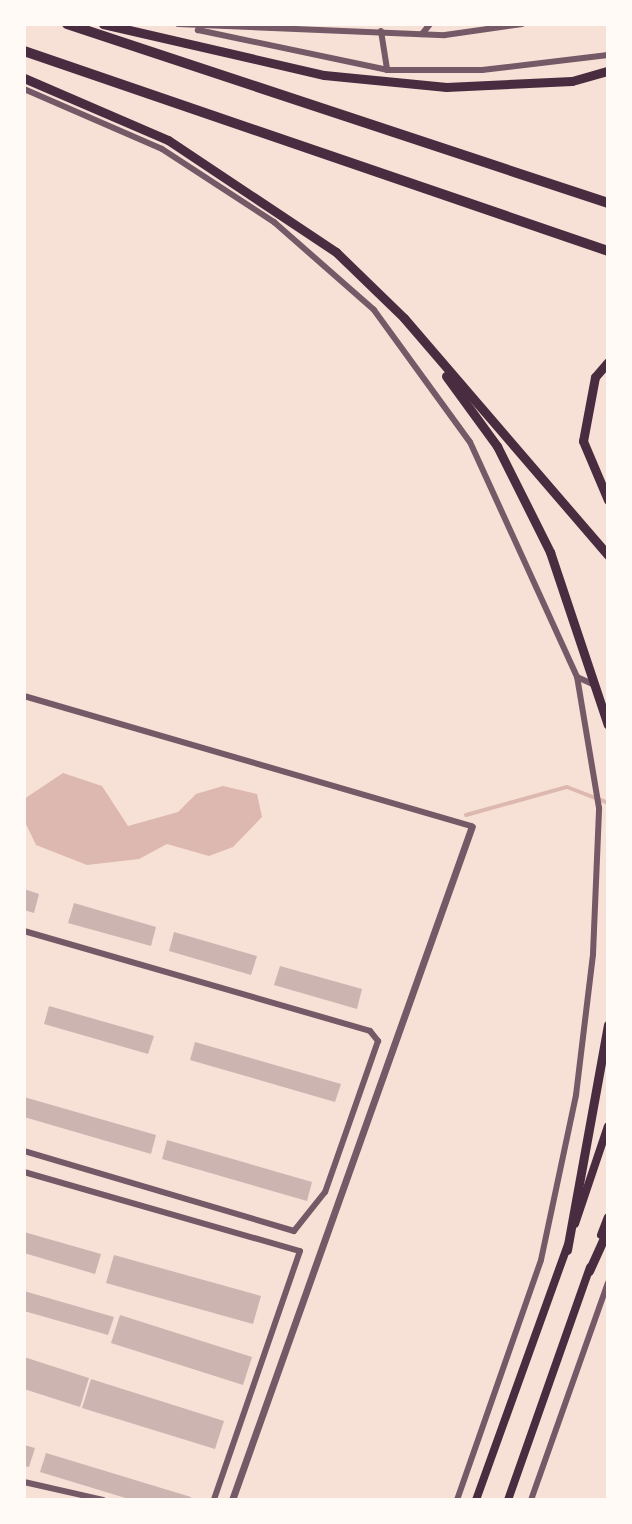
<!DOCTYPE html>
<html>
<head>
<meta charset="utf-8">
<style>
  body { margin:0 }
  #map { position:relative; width:632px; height:1524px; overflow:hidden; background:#f7e1d7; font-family:"Public Sans",sans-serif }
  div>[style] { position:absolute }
  .water>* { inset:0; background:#dcb8b0 }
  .stream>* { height:4px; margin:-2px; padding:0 2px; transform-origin:2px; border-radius:2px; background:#dcb8b0 }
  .building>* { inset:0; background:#ccb4b1 }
  .minor>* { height:6px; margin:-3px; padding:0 3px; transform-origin:3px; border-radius:3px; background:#755966 }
  .tertiary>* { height:7px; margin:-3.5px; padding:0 3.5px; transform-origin:3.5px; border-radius:3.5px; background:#755966 }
  .secondary>* { height:8px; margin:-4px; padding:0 4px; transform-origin:4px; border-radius:4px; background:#4a2c40 }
  .primary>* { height:9px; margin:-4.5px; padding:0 4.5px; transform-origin:4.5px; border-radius:4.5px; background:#4a2c40 }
  .trunk>* { height:10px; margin:-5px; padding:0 5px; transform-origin:5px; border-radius:5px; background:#4a2c40 }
  span { translate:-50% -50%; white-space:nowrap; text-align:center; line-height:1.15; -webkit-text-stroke:6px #fffaf5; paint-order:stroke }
  .frame { position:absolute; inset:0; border:26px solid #fffaf5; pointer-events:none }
</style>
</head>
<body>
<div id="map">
  <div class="water">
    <div style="clip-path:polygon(63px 773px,102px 786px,128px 826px,178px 812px,196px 794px,223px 786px,257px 794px,262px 817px,233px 847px,209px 856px,167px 844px,139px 859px,87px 865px,36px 845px,25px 822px,24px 799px)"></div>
  </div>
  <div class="stream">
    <div style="left:466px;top:815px;width:105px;rotate:-15.5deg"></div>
    <div style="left:567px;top:787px;width:44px;rotate:21.3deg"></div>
  </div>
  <div class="building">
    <div style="clip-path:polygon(24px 889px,39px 894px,34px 913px,24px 910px)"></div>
    <div style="clip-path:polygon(74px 903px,156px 927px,151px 946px,68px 923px)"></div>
    <div style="clip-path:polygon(174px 932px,257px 956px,251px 975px,169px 951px)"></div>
    <div style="clip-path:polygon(280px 966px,362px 989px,357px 1009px,274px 985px)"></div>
    <div style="clip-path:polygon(49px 1006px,154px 1036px,148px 1054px,44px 1024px)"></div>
    <div style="clip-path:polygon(195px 1042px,341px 1084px,335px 1102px,190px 1060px)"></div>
    <div style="clip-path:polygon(24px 1097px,156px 1135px,151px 1154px,24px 1117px)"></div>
    <div style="clip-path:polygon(167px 1140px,312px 1182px,307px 1201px,162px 1159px)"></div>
    <div style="clip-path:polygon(24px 1232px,101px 1254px,95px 1274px,24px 1253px)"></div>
    <div style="clip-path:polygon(114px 1255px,261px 1296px,253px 1324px,106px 1283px)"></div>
    <div style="clip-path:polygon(24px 1291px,114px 1317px,108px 1335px,24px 1311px)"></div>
    <div style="clip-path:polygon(120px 1315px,252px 1357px,243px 1385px,111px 1343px)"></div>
    <div style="clip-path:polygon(24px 1357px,89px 1378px,80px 1407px,24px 1389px)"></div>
    <div style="clip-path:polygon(91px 1379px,224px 1421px,215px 1449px,82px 1408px)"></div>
    <div style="clip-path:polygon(24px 1445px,35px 1448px,29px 1467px,24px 1466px)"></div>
    <div style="clip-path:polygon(46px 1453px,191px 1497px,190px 1500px,132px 1500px,40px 1472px)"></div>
  </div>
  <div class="minor">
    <div style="left:178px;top:24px;width:267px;rotate:2.4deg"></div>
    <div style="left:445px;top:35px;width:78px;rotate:-8.1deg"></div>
    <div style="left:203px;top:24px;width:8px;rotate:130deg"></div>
    <div style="left:198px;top:30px;width:193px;rotate:11.9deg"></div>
    <div style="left:387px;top:70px;width:95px"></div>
    <div style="left:482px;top:70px;width:127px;rotate:-6.8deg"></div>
    <div style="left:381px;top:31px;width:39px;rotate:81deg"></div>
    <div style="left:422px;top:34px;width:13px;rotate:-51deg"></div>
    <div style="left:24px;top:89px;width:150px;rotate:23.5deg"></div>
    <div style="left:162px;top:149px;width:134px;rotate:33.1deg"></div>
    <div style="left:274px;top:222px;width:133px;rotate:41.3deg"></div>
    <div style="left:374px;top:310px;width:163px;rotate:54deg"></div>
    <div style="left:470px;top:442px;width:258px;rotate:65.5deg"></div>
    <div style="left:577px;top:677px;width:17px;rotate:24deg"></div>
    <div style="left:24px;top:696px;width:466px;rotate:16.2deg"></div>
    <div style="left:24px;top:931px;width:360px;rotate:16.1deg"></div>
    <div style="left:370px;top:1031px;width:13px;rotate:51deg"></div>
    <div style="left:378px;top:1041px;width:160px;rotate:109.3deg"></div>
    <div style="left:325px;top:1192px;width:50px;rotate:128.5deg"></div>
    <div style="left:294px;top:1231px;width:282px;rotate:-163.5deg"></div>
    <div style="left:24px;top:1172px;width:287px;rotate:16deg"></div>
    <div style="left:300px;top:1251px;width:263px;rotate:109.1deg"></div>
    <div style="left:24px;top:1482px;width:81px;rotate:12.8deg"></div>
    <div style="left:457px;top:1500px;width:254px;rotate:-70.7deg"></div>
    <div style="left:541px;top:1260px;width:169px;rotate:-78deg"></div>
    <div style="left:576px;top:1095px;width:142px;rotate:-83.1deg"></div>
    <div style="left:593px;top:954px;width:146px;rotate:-87.6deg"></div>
    <div style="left:599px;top:808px;width:133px;rotate:-99.5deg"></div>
    <div style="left:531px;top:1500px;width:230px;rotate:-70.5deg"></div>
  </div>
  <div class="tertiary">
    <div style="left:232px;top:1500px;width:715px;rotate:-70.4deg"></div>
  </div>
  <div class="secondary">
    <div style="left:575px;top:1224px;width:103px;rotate:-71.4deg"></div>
    <div style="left:601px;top:1235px;width:19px;rotate:-69deg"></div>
    <div style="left:476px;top:1500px;width:271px;rotate:-70.2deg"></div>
    <div style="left:508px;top:1500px;width:247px;rotate:-70.6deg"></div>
  </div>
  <div class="primary">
    <div style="left:103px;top:24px;width:227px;rotate:13deg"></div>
    <div style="left:324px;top:75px;width:123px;rotate:5.6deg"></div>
    <div style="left:446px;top:87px;width:126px;rotate:-2.7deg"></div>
    <div style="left:572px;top:81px;width:37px;rotate:-16deg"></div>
    <div style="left:24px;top:78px;width:157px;rotate:23.3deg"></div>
    <div style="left:168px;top:140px;width:202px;rotate:33.7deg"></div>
    <div style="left:336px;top:252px;width:95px;rotate:44.1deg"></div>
    <div style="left:404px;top:318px;width:313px;rotate:49.3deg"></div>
    <div style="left:608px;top:362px;width:20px;rotate:131deg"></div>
    <div style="left:595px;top:377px;width:65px;rotate:100.6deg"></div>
    <div style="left:583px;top:441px;width:64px;rotate:67deg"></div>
    <div style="left:446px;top:376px;width:87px;rotate:53.9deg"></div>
    <div style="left:497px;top:446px;width:119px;rotate:63.4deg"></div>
    <div style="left:550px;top:552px;width:182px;rotate:71.5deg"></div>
    <div style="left:567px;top:1250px;width:229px;rotate:-79.7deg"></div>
    <div style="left:589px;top:1271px;width:46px;rotate:-65.7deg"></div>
  </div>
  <div class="trunk">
    <div style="left:67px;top:24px;width:570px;rotate:18.31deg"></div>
    <div style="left:24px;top:51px;width:617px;rotate:18.9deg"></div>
  </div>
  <div class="frame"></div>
</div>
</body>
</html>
